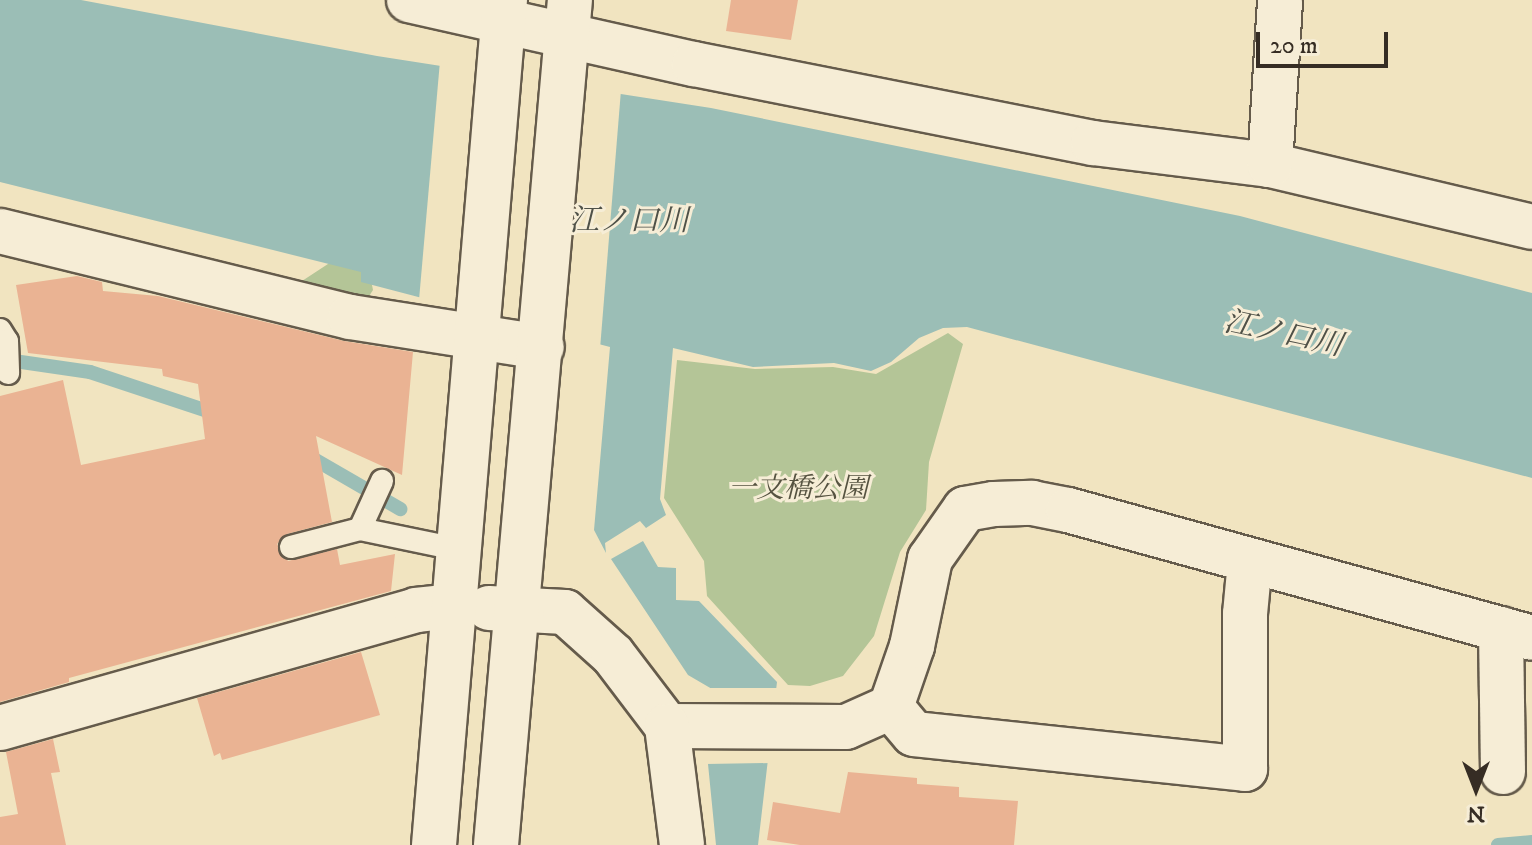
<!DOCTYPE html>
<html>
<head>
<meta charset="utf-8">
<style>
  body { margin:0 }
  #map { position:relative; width:1532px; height:845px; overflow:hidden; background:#f1e4c0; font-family:"IM FELL DW Pica","Noto Serif JP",serif }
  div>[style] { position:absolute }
  .green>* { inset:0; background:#b4c597 }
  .water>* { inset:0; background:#9bbeb6 }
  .pier>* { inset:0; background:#f1e4c0 }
  .stream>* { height:14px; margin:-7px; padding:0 7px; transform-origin:7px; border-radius:7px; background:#9bbeb6 }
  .building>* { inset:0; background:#eab393 }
  .roads { filter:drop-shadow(2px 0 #655b4b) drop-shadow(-2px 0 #655b4b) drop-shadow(0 2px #655b4b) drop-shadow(0 -2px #655b4b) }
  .lane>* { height:22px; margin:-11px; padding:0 11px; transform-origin:11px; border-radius:11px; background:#f6edd6 }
  .street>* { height:44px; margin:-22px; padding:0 22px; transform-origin:22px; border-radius:22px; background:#f6edd6 }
  .secondary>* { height:44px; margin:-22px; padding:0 22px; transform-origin:22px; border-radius:22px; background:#f6edd6 }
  span { translate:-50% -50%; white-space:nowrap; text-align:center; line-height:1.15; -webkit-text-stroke:6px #f6edd6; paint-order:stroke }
  .park-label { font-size:28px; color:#565341; font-style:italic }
  .water-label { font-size:30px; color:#4f5148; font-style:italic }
  .north { position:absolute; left:1436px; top:749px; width:80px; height:80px; -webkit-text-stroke:6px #f6edd6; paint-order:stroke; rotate:180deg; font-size:22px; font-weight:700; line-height:32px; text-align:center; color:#362d24 }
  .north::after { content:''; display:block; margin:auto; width:28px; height:36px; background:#362d24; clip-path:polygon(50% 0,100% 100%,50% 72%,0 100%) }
  .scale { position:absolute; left:1256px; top:32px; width:132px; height:36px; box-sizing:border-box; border:4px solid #362d24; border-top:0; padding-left:10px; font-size:24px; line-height:28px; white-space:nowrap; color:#362d24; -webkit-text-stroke:6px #f6edd6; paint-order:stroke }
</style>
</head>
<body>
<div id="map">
  <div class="green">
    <div style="clip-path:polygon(0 208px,302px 281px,331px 262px,353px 265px,370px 275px,373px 290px,358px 313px,0 222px)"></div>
    <div style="clip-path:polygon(948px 333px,963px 344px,929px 462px,926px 510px,900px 552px,874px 636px,843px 676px,810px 686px,788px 685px,707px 596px,704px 561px,664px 498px,677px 360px,755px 369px,833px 367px,876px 374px)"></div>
  </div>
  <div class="water">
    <div style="clip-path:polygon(0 0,81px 0,377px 56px,711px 108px,1240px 216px,1532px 293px,1532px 478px,967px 327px,943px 328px,919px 338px,891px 362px,871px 371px,834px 363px,753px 367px,673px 348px,660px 499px,666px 515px,646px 528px,640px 521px,605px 543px,606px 553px,594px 530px,610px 347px,361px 282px,361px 272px,0 182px)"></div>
    <div style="clip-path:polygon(643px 541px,658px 567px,676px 568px,676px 600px,699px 601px,777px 682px,758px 845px,716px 845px,708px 764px,712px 689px,688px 675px,611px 559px)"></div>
  </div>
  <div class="pier">
    <div style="clip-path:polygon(440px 61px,621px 90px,600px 349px,419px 300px)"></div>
    <div style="clip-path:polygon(708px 688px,780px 688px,770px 763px,706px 764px)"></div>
  </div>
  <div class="stream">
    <div style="left:0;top:359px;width:91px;rotate:8.2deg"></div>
    <div style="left:90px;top:372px;width:136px;rotate:18.4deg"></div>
    <div style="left:307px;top:455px;width:108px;rotate:30.1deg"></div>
    <div style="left:1498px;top:845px;width:34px;rotate:-5deg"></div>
  </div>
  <div class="building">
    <div style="clip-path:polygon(731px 0,798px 0,791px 40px,726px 31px)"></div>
    <div style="clip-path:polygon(77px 276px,102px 282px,103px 291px,158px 296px,344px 341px,413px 352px,402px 475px,316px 436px,332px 522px,287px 534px,277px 544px,288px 561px,337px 549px,340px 565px,395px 554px,391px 591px,69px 678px,69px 682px,0 702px,0 396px,63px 380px,81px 465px,205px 439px,198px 384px,163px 376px,162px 369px,28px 353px,16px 285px)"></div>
    <div style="clip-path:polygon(361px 652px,380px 715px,222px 760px,220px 753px,214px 756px,197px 698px)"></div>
    <div style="clip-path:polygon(53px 739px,60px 772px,51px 773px,66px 845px,0 845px,0 817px,18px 814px,6px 752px)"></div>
    <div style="clip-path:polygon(848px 772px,917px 778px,917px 784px,959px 787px,959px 797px,1018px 801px,1014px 845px,800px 845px,767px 840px,773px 802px,840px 813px)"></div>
  </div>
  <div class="roads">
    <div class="lane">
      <div style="left:0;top:330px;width:13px;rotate:58deg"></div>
      <div style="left:7px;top:341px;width:32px;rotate:88deg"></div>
      <div style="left:360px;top:529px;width:53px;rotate:-65.4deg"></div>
      <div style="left:291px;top:547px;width:71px;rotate:-14.6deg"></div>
      <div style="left:360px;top:529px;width:103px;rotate:11.7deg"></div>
    </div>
    <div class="street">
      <div style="left:409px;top:0;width:292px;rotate:12.7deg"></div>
      <div style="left:694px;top:64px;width:407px;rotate:11.2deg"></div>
      <div style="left:1093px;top:143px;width:178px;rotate:7.1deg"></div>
      <div style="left:1270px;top:165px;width:269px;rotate:13.3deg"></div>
      <div style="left:1270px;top:165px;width:165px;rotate:-86.5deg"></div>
      <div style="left:0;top:231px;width:360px;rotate:13.8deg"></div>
      <div style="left:350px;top:317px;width:194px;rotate:8.9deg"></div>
      <div style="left:1501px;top:629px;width:143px;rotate:89.2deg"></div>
      <div style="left:891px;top:707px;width:35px;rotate:50deg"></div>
      <div style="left:914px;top:734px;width:333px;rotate:6deg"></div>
      <div style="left:1245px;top:769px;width:155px;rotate:-90deg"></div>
      <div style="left:1245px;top:614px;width:53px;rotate:-84.6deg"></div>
      <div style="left:667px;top:726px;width:179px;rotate:0.3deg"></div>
      <div style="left:846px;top:727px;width:49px;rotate:-24deg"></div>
      <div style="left:891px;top:707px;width:65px;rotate:-71deg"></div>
      <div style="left:912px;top:646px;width:89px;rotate:-78.3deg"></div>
      <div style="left:930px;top:559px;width:61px;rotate:-55deg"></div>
      <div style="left:965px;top:509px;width:29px;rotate:-10deg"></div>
      <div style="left:994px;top:504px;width:38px;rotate:-2deg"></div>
      <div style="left:1032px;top:503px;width:37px;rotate:11deg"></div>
      <div style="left:1068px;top:510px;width:481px;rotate:15.4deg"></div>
      <div style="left:0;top:728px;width:432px;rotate:-15.8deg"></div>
      <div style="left:416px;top:610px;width:39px;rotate:-6deg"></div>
    </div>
    <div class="secondary">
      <div style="left:489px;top:608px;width:76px;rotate:3deg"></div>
      <div style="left:565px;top:612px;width:64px;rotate:41.9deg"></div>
      <div style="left:613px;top:655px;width:89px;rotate:52.7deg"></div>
      <div style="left:667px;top:726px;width:120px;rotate:82.8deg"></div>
      <div style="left:434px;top:845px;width:848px;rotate:-85.2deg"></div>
      <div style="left:496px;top:845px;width:848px;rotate:-85deg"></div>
    </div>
  </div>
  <div class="park-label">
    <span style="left:798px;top:489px">一文橋公園</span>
  </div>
  <div class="water-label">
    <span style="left:629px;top:222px">江ノ口川</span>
    <span style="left:1283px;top:335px;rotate:12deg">江ノ口川</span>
  </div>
  <div class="north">N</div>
  <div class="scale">20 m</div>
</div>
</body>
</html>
